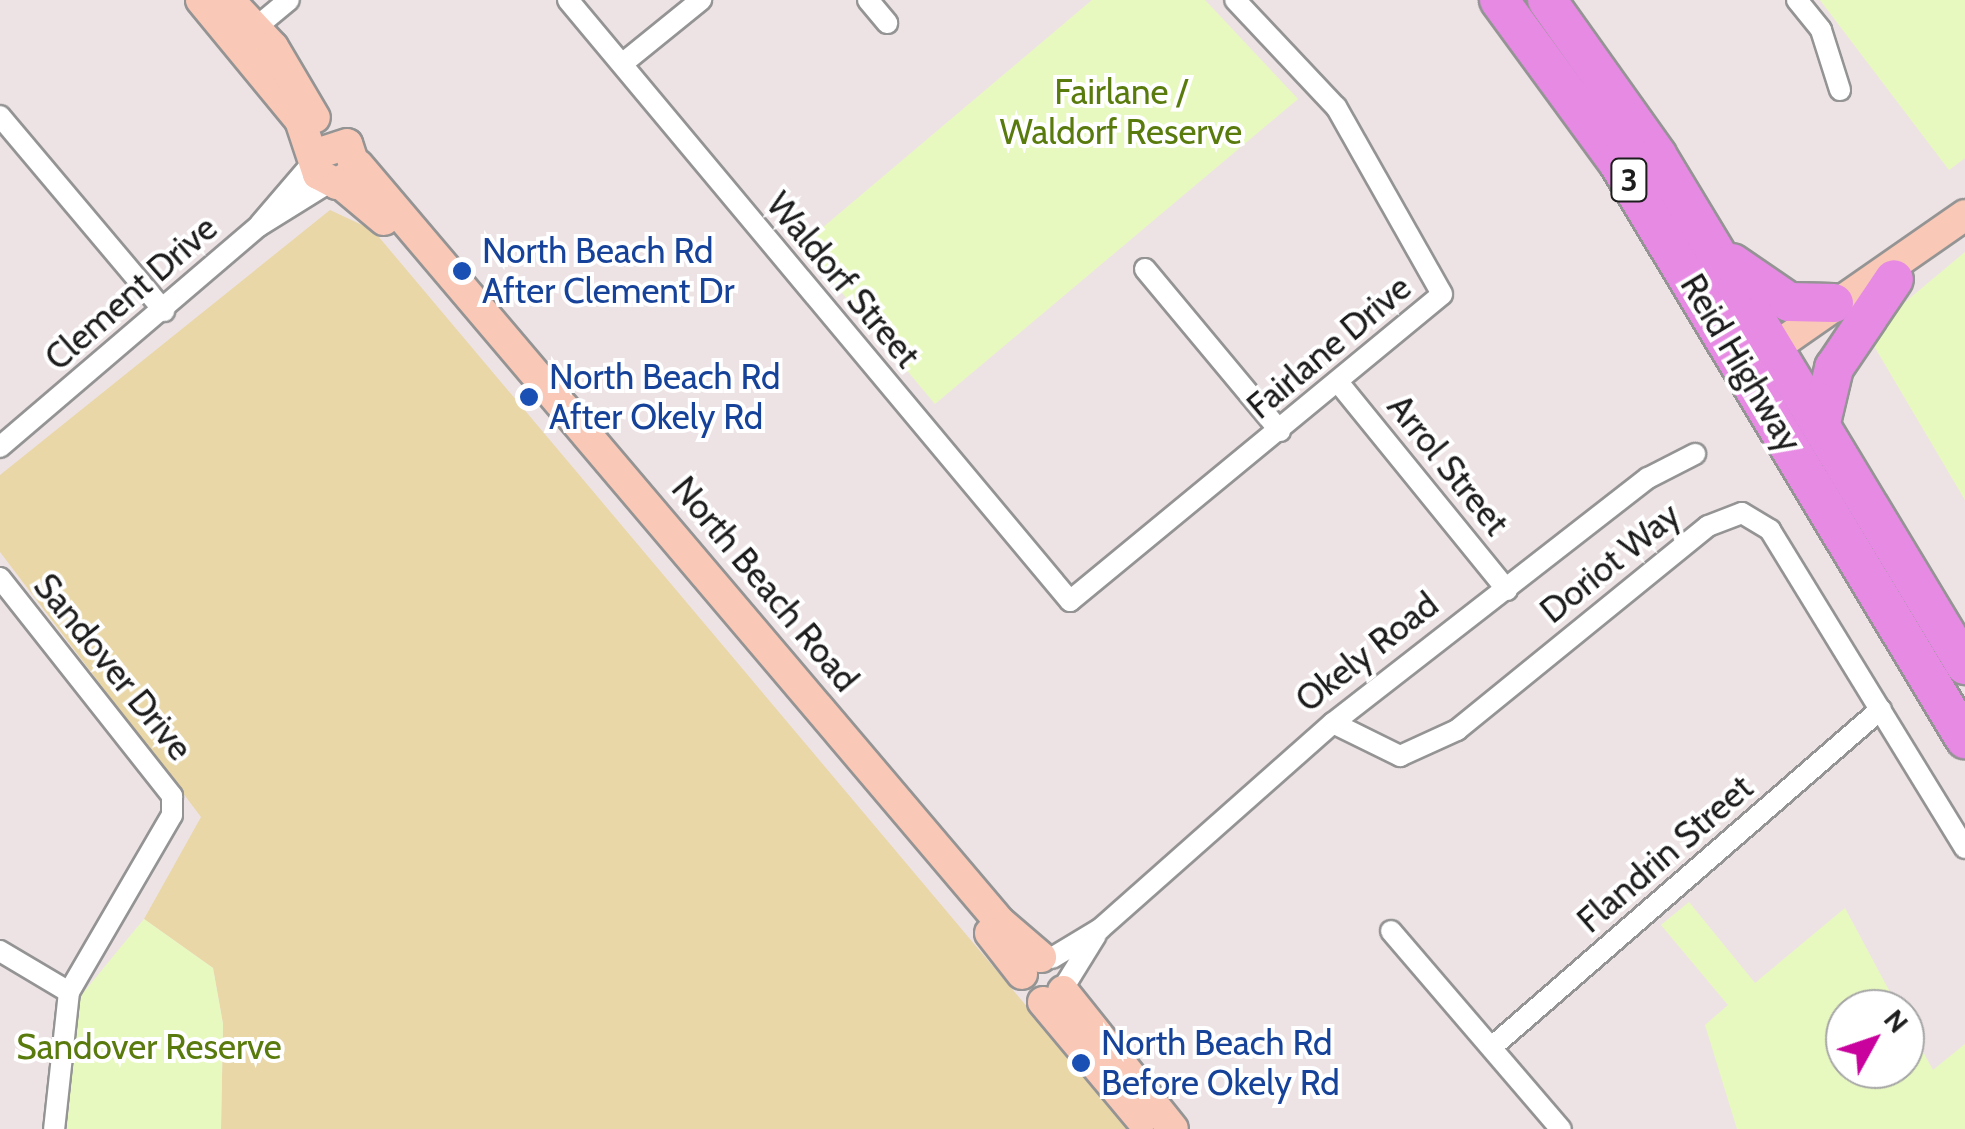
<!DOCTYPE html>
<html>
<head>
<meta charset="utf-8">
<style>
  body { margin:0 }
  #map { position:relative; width:1965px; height:1129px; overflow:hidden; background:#eee3e4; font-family:Cabin,sans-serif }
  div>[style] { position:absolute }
  .grass>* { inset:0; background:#e9d7a8 }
  .park>* { inset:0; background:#e8f9bf }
  .roads { filter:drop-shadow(2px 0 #949494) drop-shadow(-2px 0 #949494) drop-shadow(0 2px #949494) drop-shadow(0 -2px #949494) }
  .street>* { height:20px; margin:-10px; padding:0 10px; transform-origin:10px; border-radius:10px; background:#fff }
  .secondary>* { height:30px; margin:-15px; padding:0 15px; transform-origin:15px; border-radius:15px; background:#f9c8b6 }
  .highway>* { height:38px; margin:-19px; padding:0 19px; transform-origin:19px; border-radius:19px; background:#e68ae3 }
  .dots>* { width:28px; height:28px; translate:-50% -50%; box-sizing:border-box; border:5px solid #fff; border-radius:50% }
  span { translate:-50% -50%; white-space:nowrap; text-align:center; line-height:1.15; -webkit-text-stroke:8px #fff; paint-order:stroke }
  .shield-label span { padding:2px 8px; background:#fff; border:2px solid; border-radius:8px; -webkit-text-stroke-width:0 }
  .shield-label { font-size:32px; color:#1d1d1d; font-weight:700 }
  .park-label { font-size:35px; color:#597a0c }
  .transit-label { font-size:35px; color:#164399 }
  .left { translate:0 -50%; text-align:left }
  .street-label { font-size:35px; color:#1d1d1d }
  .north { position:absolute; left:1825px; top:989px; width:100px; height:100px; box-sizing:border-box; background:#fff; border:2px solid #a5a5a5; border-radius:50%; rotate:50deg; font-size:28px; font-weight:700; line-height:40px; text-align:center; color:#1d1d1d }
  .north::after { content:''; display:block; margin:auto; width:35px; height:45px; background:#c9019d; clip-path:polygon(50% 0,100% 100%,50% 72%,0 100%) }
</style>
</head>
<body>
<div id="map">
  <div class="grass">
    <div style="clip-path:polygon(330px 210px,373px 230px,1130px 1129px,221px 1129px,223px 1024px,213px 968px,144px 919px,201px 817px,0 552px,0 475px)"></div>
  </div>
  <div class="park">
    <div style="clip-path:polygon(1092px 0,1205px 0,1298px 99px,935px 404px,802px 245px)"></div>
    <div style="clip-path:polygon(1820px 0,1965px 0,1965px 158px,1949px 170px)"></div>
    <div style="clip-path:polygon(1965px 252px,1965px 500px,1867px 334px)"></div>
    <div style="clip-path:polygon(1689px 902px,1755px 983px,1845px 908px,1899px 1009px,1845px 1009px,1845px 1069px,1905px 1069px,1905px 1019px,1933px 1070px,1965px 1044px,1965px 1129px,1737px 1129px,1705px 1025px,1728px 1005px,1661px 925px)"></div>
    <div style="clip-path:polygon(144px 919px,213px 968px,223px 1024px,221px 1129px,67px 1129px,78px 999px)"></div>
  </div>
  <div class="roads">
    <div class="street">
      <div style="left:568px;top:0;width:783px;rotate:50.13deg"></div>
      <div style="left:1070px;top:601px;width:482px;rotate:-39.5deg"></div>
      <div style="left:1442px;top:294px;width:215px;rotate:-119.5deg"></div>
      <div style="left:1336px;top:107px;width:147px;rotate:-133.3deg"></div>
      <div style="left:868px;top:0;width:30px;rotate:50deg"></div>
      <div style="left:1797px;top:0;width:38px;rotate:51deg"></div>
      <div style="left:1821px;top:30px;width:63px;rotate:72.4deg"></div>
      <div style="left:248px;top:34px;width:53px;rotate:-39.7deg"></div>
      <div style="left:622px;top:64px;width:102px;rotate:-39deg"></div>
      <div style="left:0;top:116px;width:255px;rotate:49.9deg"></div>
      <div style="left:260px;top:224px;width:83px;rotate:-49.4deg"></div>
      <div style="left:1145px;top:269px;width:211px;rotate:50.2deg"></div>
      <div style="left:1338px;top:382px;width:268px;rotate:50.9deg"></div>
      <div style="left:0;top:447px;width:340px;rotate:-40.5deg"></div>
      <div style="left:259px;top:226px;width:81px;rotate:-31.9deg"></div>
      <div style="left:0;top:578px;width:278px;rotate:51.7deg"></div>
      <div style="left:172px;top:796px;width:19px;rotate:90deg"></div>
      <div style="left:172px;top:815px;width:205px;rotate:120.2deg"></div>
      <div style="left:69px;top:992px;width:138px;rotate:96.2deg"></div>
      <div style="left:1333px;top:723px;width:75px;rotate:26.2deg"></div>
      <div style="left:1400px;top:756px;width:63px;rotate:-24.5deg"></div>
      <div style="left:1457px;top:730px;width:323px;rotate:-39.1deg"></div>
      <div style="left:1708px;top:526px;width:36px;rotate:-21deg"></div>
      <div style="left:1742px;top:513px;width:33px;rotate:31deg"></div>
      <div style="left:1770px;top:530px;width:373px;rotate:58.5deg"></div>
      <div style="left:1391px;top:931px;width:261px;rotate:49.4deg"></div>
      <div style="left:0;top:951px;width:80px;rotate:30.7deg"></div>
      <div style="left:1052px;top:958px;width:56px;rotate:-31.1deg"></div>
      <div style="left:1100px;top:929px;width:311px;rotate:-41.5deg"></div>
      <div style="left:1333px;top:723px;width:399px;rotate:-37.9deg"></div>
      <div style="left:1648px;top:478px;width:53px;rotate:-27.1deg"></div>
      <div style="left:1067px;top:982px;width:55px;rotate:-58.3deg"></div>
      <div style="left:1492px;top:1047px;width:515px;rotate:-40.99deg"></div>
    </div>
    <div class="secondary">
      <div style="left:201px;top:0;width:156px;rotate:50.5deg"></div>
      <div style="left:300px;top:120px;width:57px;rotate:71.6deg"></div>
      <div style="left:318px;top:174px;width:21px;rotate:28deg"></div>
      <div style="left:337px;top:184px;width:23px;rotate:-34deg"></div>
      <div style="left:356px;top:171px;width:28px;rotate:-108deg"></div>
      <div style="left:347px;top:144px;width:33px;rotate:162deg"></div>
      <div style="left:229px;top:0;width:64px;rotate:46.9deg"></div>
      <div style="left:273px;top:47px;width:82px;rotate:59.4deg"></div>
      <div style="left:358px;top:165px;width:993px;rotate:49.7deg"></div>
      <div style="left:1000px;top:922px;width:54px;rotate:40.5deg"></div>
      <div style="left:341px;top:184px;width:56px;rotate:39.9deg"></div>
      <div style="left:1758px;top:359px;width:252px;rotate:-34.8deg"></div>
      <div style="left:990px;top:933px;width:52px;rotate:52deg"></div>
      <div style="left:1063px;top:991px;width:176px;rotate:51.4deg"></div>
      <div style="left:1043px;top:1002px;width:153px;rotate:50.1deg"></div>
    </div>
    <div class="highway">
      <div style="left:1499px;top:0;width:200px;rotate:53.8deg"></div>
      <div style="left:1617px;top:161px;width:675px;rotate:58.95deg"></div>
      <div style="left:1547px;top:0;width:190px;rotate:54.6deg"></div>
      <div style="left:1657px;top:155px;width:596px;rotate:58.87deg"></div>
      <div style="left:1732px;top:263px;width:69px;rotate:34.4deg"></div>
      <div style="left:1789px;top:302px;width:45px;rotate:1.3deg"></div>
      <div style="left:1821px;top:423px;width:57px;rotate:-76.7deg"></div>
      <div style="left:1834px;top:368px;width:107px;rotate:-56deg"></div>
    </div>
  </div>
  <div class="dots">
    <div style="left:462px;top:271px;background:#1a4fb4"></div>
    <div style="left:529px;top:397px;background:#1a4fb4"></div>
    <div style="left:1081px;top:1063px;background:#1a4fb4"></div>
  </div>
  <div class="shield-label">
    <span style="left:1629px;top:180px">3</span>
  </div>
  <div class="park-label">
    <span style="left:1121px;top:112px">Fairlane /<br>Waldorf Reserve</span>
    <span style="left:149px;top:1047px">Sandover Reserve</span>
  </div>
  <div class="transit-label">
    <span class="left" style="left:482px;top:271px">North Beach Rd<br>After Clement Dr</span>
    <span class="left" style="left:549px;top:397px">North Beach Rd<br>After Okely Rd</span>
    <span class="left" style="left:1101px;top:1063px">North Beach Rd<br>Before Okely Rd</span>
  </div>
  <div class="street-label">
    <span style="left:843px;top:280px;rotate:50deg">Waldorf Street</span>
    <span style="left:131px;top:293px;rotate:-41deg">Clement Drive</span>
    <span style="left:1329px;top:347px;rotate:-40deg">Fairlane Drive</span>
    <span style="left:1741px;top:363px;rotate:59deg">Reid Highway</span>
    <span style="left:1448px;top:465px;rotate:51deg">Arrol Street</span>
    <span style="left:1610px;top:563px;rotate:-39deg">Doriot Way</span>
    <span style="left:765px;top:584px;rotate:50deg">North Beach Road</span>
    <span style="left:1367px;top:652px;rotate:-38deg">Okely Road</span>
    <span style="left:113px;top:667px;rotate:51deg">Sandover Drive</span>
    <span style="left:1665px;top:854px;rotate:-41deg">Flandrin Street</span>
  </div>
  <div class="north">N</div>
</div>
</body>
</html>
